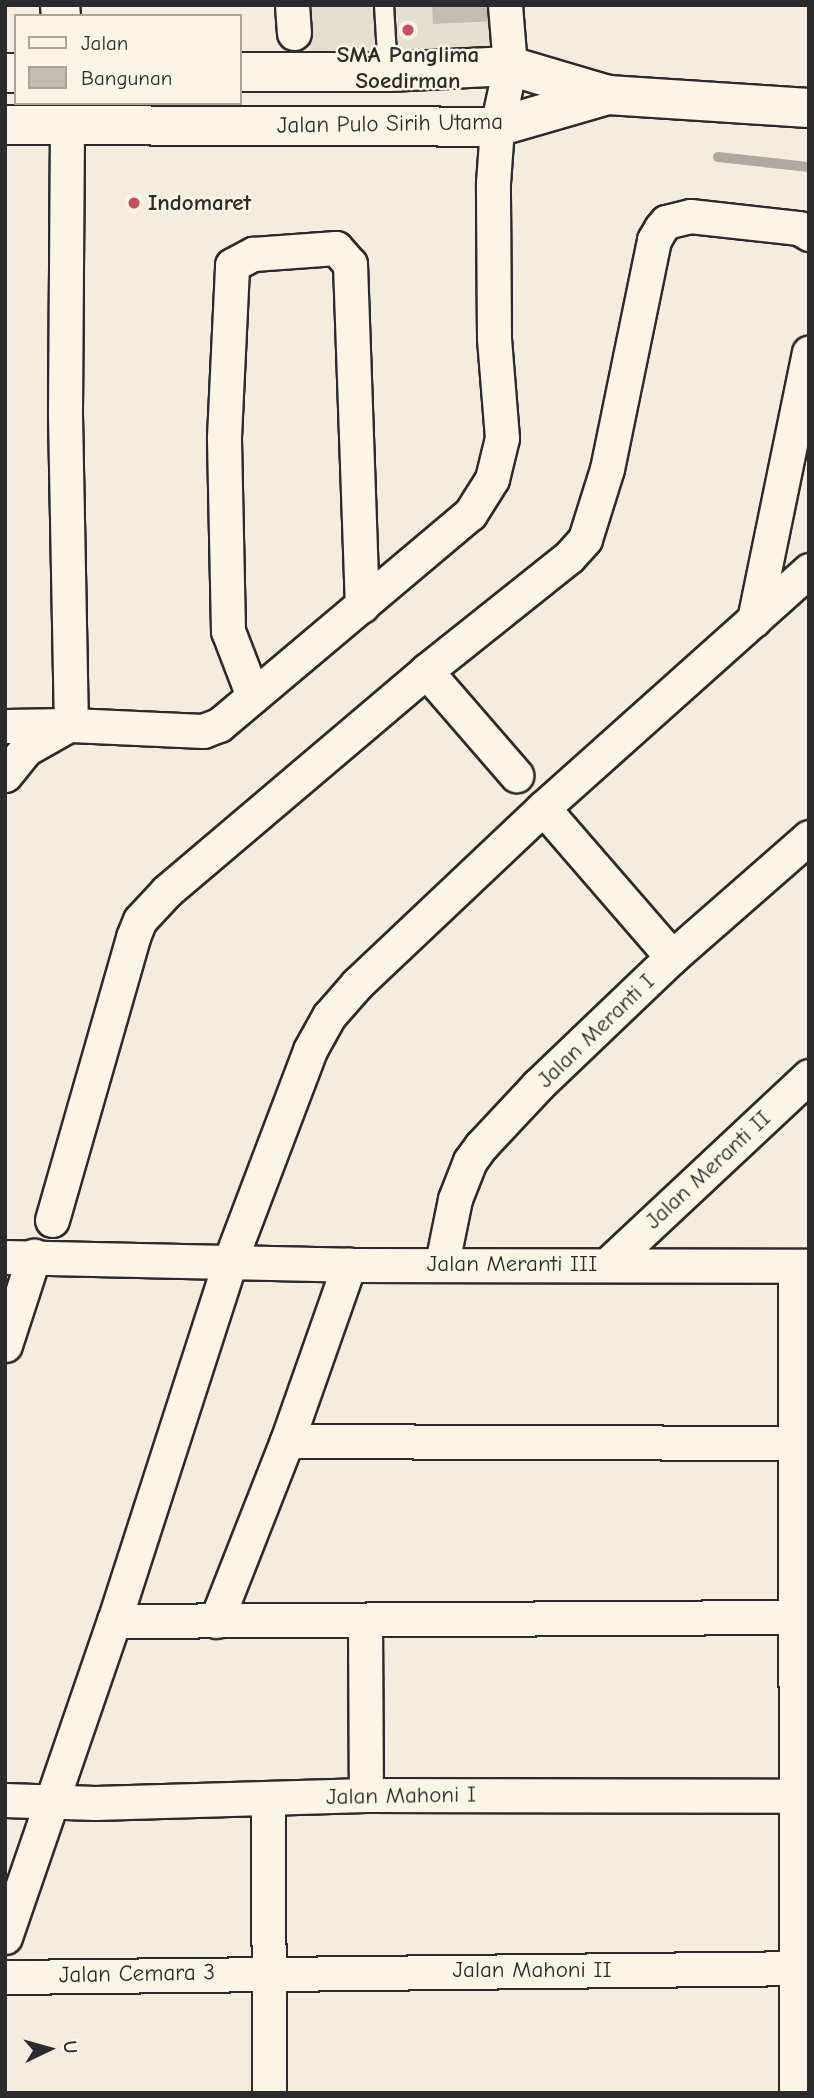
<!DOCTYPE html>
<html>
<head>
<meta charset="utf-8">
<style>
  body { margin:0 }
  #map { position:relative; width:814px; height:2098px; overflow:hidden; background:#f4edde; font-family:"Comic Neue",sans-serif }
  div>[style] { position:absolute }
  .built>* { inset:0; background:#e5dfd0 }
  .stream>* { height:10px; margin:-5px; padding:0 5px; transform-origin:5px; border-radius:5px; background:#afaaa0 }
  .building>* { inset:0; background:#c2bdb1 }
  .roads { filter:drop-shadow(2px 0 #2b2b2b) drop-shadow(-2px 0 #2b2b2b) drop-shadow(0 2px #2b2b2b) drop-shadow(0 -2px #2b2b2b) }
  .lane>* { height:18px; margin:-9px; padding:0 9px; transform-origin:9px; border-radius:9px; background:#fcf5e5 }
  .street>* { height:33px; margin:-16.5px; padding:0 16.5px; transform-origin:16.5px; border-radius:16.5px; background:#fcf5e5 }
  .secondary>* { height:38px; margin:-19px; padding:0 19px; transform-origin:19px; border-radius:19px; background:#fcf5e5 }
  .dots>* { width:19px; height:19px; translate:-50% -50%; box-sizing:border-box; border:4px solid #fcf5e5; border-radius:50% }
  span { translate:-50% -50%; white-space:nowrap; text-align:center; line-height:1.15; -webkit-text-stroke:5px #fcf5e5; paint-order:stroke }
  .poi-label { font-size:23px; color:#2b2b2b; font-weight:700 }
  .left { translate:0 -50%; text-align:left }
  .street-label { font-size:23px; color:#2b2b2b }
  .frame { position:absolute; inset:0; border:7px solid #2b2b2b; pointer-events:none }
  .legend { position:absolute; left:14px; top:14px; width:228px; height:91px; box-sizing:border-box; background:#fcf5e5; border:2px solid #a8a49b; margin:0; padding:9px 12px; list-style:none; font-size:21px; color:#2b2b2b }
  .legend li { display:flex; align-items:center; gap:14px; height:35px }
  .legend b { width:35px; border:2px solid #a8a49b }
  .north { position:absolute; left:14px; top:2014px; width:70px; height:70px; -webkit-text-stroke:5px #fcf5e5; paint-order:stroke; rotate:85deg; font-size:19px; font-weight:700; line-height:28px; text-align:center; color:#2b2b2b }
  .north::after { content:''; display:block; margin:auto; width:24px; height:32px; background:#2b2b2b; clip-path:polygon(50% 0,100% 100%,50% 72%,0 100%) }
</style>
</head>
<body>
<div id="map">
  <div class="built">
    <div style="clip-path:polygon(307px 5px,505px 5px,509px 55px,311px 58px)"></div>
  </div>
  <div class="stream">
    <div style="left:718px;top:157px;width:92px;rotate:6.3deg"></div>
  </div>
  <div class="building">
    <div style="clip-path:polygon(432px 5px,496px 5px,497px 21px,433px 24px)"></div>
  </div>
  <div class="roads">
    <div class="lane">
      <div style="left:384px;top:5px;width:67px;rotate:86.6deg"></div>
    </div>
    <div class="street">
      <div style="left:292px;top:5px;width:28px;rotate:86deg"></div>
      <div style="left:67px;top:125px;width:290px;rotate:90.4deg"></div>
      <div style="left:65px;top:415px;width:310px;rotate:88.9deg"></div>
      <div style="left:754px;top:620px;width:273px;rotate:-78.4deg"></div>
      <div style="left:426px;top:671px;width:138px;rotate:49.1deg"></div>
      <div style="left:253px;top:696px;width:70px;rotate:-111deg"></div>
      <div style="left:228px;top:631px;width:194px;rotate:-91.2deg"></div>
      <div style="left:224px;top:437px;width:172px;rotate:-87.3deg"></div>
      <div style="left:232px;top:265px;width:24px;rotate:-28deg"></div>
      <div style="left:253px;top:254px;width:83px;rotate:-4.1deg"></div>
      <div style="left:336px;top:248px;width:21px;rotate:49deg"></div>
      <div style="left:350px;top:264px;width:342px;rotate:88deg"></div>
      <div style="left:5px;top:726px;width:66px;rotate:-0.9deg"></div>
      <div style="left:71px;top:725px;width:132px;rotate:2.6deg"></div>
      <div style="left:203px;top:731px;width:17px;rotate:-21deg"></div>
      <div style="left:219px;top:725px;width:328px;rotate:-40.1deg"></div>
      <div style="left:470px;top:514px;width:41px;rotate:-57.8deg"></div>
      <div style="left:492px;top:479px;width:42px;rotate:-76.3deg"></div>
      <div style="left:502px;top:438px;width:100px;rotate:-94.6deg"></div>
      <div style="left:494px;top:338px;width:155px;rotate:-90.4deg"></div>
      <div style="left:493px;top:183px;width:56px;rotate:-85.9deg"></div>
      <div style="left:497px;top:127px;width:62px;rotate:-78deg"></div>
      <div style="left:510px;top:66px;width:61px;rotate:-94.7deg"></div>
      <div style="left:5px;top:775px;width:33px;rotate:-51deg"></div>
      <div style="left:26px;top:749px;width:45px;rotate:-29.4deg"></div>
      <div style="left:543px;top:808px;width:197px;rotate:49.1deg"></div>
      <div style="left:52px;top:1220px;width:294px;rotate:-74deg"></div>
      <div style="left:133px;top:937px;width:18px;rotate:-68deg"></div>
      <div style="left:140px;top:920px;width:40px;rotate:-47deg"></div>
      <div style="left:167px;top:891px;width:340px;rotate:-40.3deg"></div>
      <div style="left:426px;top:671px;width:183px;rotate:-38.6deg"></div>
      <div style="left:569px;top:557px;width:24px;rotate:-48deg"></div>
      <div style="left:585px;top:539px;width:73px;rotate:-72.6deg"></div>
      <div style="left:607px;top:469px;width:234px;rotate:-78.4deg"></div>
      <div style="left:654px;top:240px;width:14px;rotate:-60deg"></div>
      <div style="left:661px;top:228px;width:8px;rotate:-50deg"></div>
      <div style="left:666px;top:222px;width:25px;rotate:-14deg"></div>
      <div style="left:690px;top:216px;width:110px;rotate:6.3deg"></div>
      <div style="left:799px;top:228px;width:12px;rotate:31deg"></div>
      <div style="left:5px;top:1257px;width:344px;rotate:1.3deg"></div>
      <div style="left:349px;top:1265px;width:460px;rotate:0.1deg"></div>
      <div style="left:442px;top:1263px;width:65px;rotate:-78.5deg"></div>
      <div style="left:455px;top:1199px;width:41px;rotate:-68.5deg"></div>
      <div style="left:470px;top:1161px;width:19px;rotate:-54deg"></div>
      <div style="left:481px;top:1146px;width:83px;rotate:-46.9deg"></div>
      <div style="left:538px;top:1085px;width:185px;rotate:-43.7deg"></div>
      <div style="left:672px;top:957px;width:182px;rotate:-41.2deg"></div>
      <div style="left:608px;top:1264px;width:275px;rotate:-43.1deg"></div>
      <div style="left:795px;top:1266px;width:827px;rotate:89.93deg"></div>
      <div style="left:5px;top:1345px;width:94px;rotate:-72deg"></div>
      <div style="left:287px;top:1441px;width:507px;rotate:0.23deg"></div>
      <div style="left:365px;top:1620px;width:175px;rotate:89.7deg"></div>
      <div style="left:114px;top:1621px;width:680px;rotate:-0.34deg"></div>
      <div style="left:216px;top:1621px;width:193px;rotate:-68.5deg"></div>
      <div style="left:287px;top:1441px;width:187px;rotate:-70.6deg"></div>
      <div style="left:268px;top:1798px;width:295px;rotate:89.8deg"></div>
      <div style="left:5px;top:1800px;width:90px;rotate:1.9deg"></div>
      <div style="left:95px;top:1803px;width:271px;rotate:-1.7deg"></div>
      <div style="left:366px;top:1795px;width:443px;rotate:0.1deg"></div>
      <div style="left:5px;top:1937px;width:334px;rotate:-71deg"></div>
      <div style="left:114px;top:1621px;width:378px;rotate:-72.1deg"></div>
      <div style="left:230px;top:1261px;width:226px;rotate:-69.2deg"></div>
      <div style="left:310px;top:1050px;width:39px;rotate:-61deg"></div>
      <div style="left:329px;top:1016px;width:43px;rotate:-48.8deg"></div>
      <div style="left:357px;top:984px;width:256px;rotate:-43.4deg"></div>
      <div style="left:543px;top:808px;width:357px;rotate:-41.8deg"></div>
      <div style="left:5px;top:1977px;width:804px;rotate:-0.64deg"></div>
    </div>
    <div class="secondary">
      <div style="left:60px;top:5px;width:11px;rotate:85deg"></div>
      <div style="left:240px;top:72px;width:148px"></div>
      <div style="left:388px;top:72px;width:122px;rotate:-2.8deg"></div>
      <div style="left:510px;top:66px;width:102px;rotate:16.5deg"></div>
      <div style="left:608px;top:95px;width:201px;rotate:3.7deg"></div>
      <div style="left:5px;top:73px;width:11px"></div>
      <div style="left:5px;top:125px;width:492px;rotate:0.2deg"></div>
      <div style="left:497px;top:127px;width:116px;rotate:-16.1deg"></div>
    </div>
  </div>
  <div class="dots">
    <div style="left:408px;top:30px;background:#d1495b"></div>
    <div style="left:134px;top:203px;background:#d1495b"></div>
  </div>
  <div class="poi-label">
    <span style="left:408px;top:68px">SMA Panglima<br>Soedirman</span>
    <span class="left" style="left:148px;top:203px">Indomaret</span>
  </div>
  <div class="street-label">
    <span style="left:390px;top:124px;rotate:-1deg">Jalan Pulo Sirih Utama</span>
    <span style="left:596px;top:1031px;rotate:-44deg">Jalan Meranti I</span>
    <span style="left:708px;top:1170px;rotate:-43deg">Jalan Meranti II</span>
    <span style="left:512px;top:1264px">Jalan Meranti III</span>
    <span style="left:401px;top:1796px;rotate:-1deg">Jalan Mahoni I</span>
    <span style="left:532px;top:1970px">Jalan Mahoni II</span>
    <span style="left:137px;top:1974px;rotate:-1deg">Jalan Cemara 3</span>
  </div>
  <div class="frame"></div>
  <ul class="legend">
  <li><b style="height:9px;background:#fcf5e5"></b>Jalan</li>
  <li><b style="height:19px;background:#c2bdb1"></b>Bangunan</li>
  </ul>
  <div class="north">U</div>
</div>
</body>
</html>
